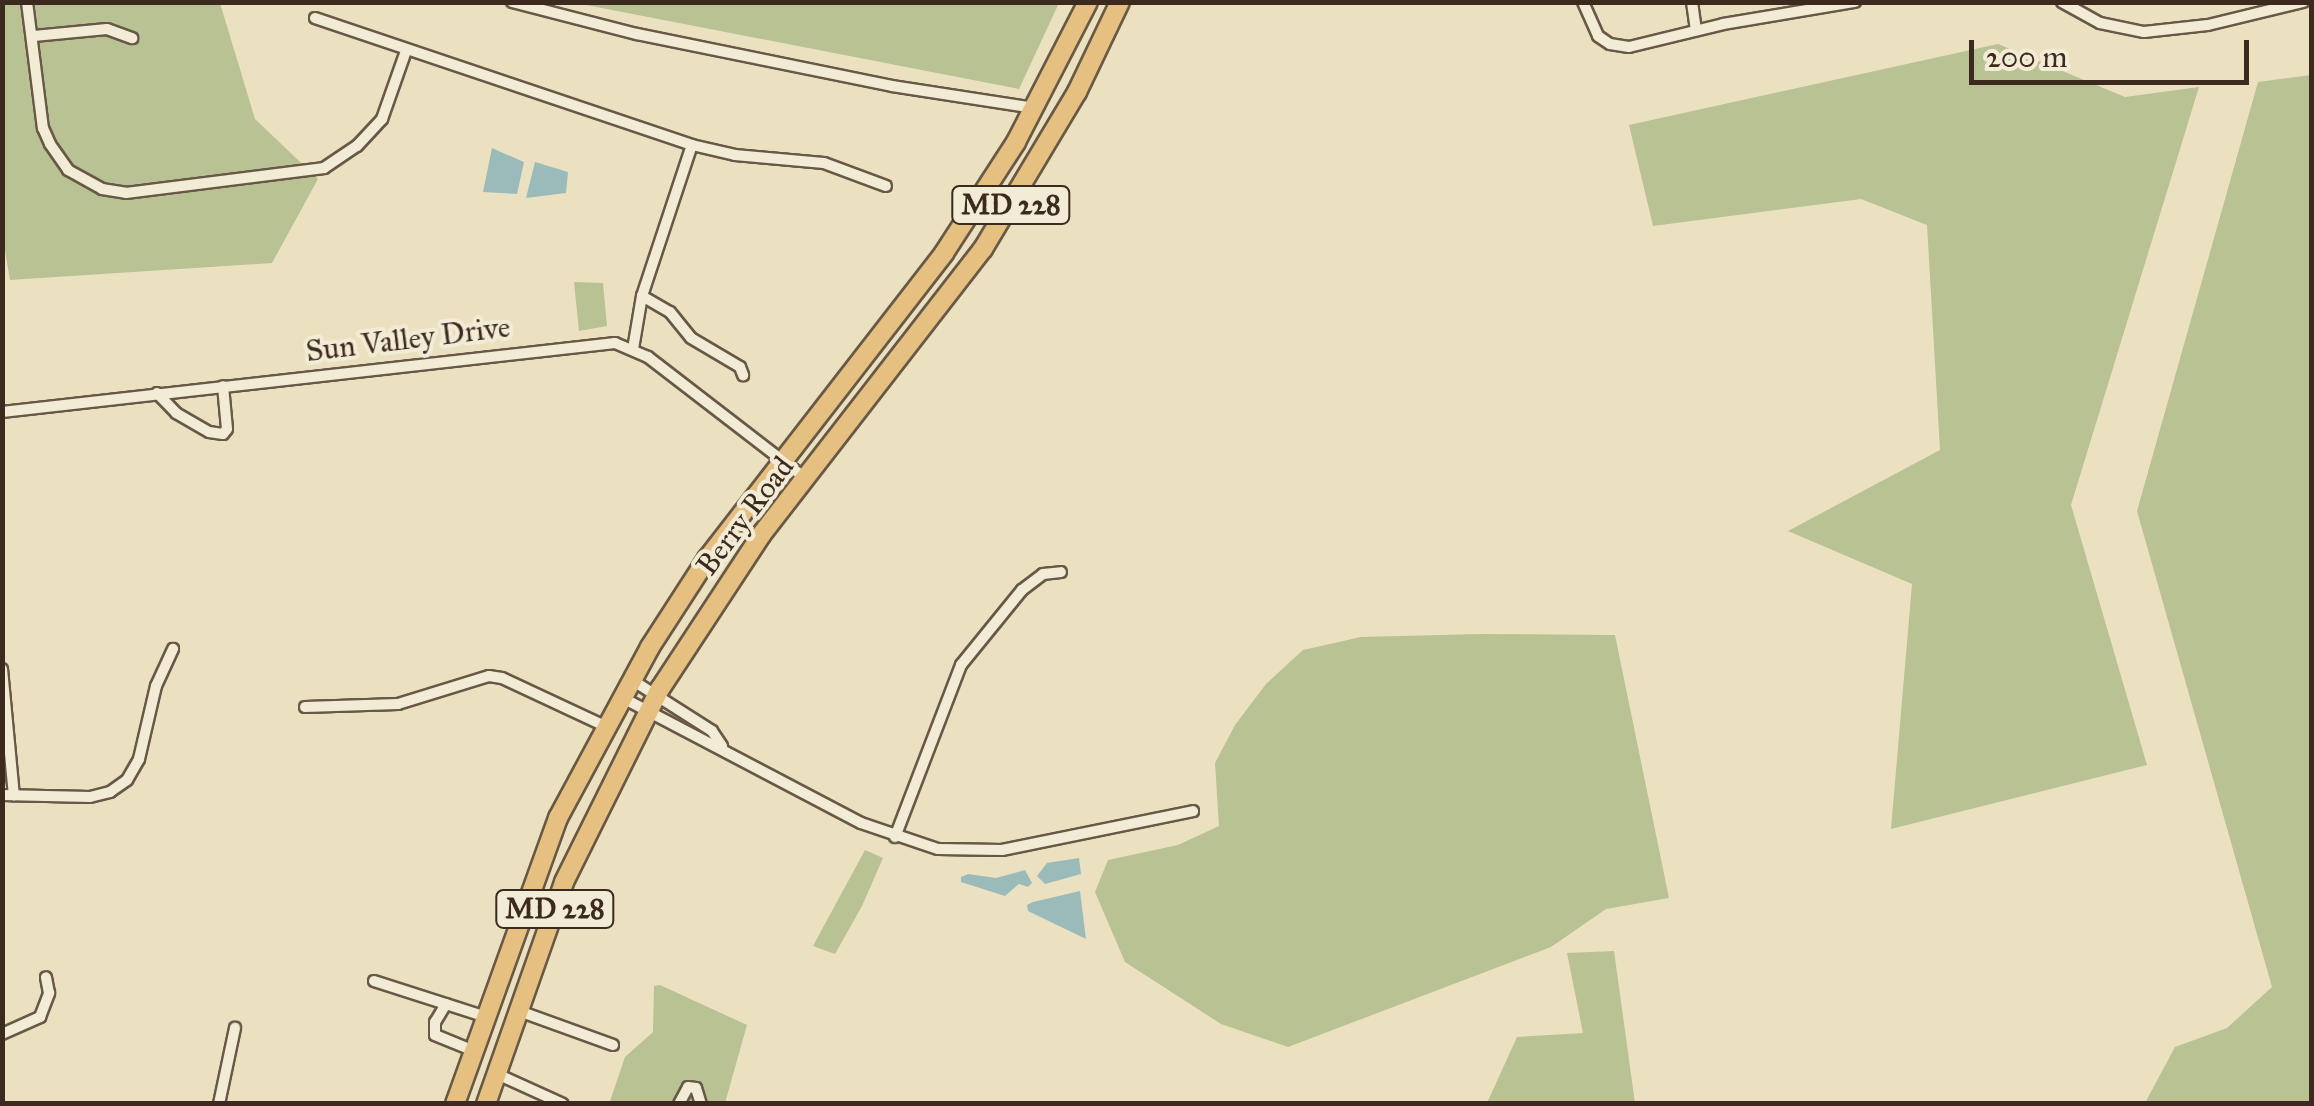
<!DOCTYPE html>
<html>
<head>
<meta charset="utf-8">
<style>
  body { margin:0 }
  #map { position:relative; width:2314px; height:1106px; overflow:hidden; background:#ebe1c0; font-family:"IM FELL Great Primer",serif }
  div>[style] { position:absolute }
  .green>* { inset:0; background:#b8c292 }
  .water>* { inset:0; background:#9bbbbb }
  .roads { filter:drop-shadow(2px 0 #685846) drop-shadow(-2px 0 #685846) drop-shadow(0 2px #685846) drop-shadow(0 -2px #685846) }
  .street>* { height:10px; margin:-5px; padding:0 5px; transform-origin:5px; border-radius:5px; background:#f2ecd6 }
  .highway>* { height:18px; margin:-9px; padding:0 9px; transform-origin:9px; border-radius:9px; background:#e6c080 }
  span { translate:-50% -50%; white-space:nowrap; text-align:center; line-height:1.15; -webkit-text-stroke:8px #f2ecd6; paint-order:stroke }
  .shield-label span { padding:2px 8px; background:#f2ecd6; border:2px solid; border-radius:8px; -webkit-text-stroke-width:0 }
  .shield-label { font-size:28px; color:#3c2a1e; font-weight:700 }
  .street-label { font-size:30px; color:#3c2a1e }
  .frame { position:absolute; inset:0; border:5px solid #3c2a1e; pointer-events:none }
  .scale { position:absolute; left:1969px; top:40px; width:280px; height:45px; box-sizing:border-box; border:5px solid #3c2a1e; border-top:0; padding-left:12px; font-size:30px; line-height:35px; white-space:nowrap; color:#3c2a1e; -webkit-text-stroke:8px #f2ecd6; paint-order:stroke }
</style>
</head>
<body>
<div id="map">
  <div class="green">
    <div style="clip-path:polygon(2px 3px,220px 3px,255px 119px,318px 179px,272px 263px,10px 280px,2px 233px)"></div>
    <div style="clip-path:polygon(576px 3px,1059px 3px,1019px 89px)"></div>
    <div style="clip-path:polygon(1998px 44px,2125px 97px,2199px 87px,2071px 505px,2147px 765px,1891px 829px,1912px 584px,1788px 531px,1940px 450px,1927px 225px,1861px 199px,1653px 226px,1629px 125px)"></div>
    <div style="clip-path:polygon(2311px 75px,2311px 1103px,2145px 1103px,2175px 1047px,2227px 1028px,2272px 987px,2137px 511px,2258px 82px)"></div>
    <div style="clip-path:polygon(574px 282px,603px 283px,607px 326px,579px 331px)"></div>
    <div style="clip-path:polygon(1480px 634px,1615px 635px,1669px 898px,1606px 909px,1551px 947px,1288px 1047px,1221px 1024px,1125px 962px,1095px 892px,1108px 860px,1178px 845px,1219px 826px,1215px 763px,1235px 725px,1266px 684px,1303px 650px,1361px 637px)"></div>
    <div style="clip-path:polygon(865px 850px,883px 858px,862px 906px,835px 954px,813px 946px)"></div>
    <div style="clip-path:polygon(1614px 951px,1635px 1103px,1487px 1103px,1517px 1037px,1583px 1033px,1567px 953px)"></div>
    <div style="clip-path:polygon(660px 985px,747px 1025px,725px 1103px,609px 1104px,625px 1057px,653px 1032px,654px 986px)"></div>
  </div>
  <div class="water">
    <div style="clip-path:polygon(492px 148px,524px 162px,517px 194px,483px 192px)"></div>
    <div style="clip-path:polygon(535px 162px,568px 172px,566px 193px,526px 198px)"></div>
    <div style="clip-path:polygon(1079px 858px,1081px 874px,1045px 884px,1037px 876px,1047px 863px)"></div>
    <div style="clip-path:polygon(1025px 870px,1032px 883px,1028px 887px,1019px 884px,1005px 896px,961px 882px,961px 877px,968px 874px,996px 878px)"></div>
    <div style="clip-path:polygon(1080px 891px,1086px 939px,1028px 911px,1027px 905px,1033px 902px)"></div>
  </div>
  <div class="roads">
    <div class="street">
      <div style="left:27px;top:2px;width:127px;rotate:82.8deg"></div>
      <div style="left:43px;top:128px;width:17px;rotate:66deg"></div>
      <div style="left:50px;top:144px;width:32px;rotate:55deg"></div>
      <div style="left:68px;top:170px;width:39px;rotate:29deg"></div>
      <div style="left:102px;top:189px;width:24px;rotate:9deg"></div>
      <div style="left:126px;top:193px;width:200px;rotate:-7.2deg"></div>
      <div style="left:324px;top:168px;width:40px;rotate:-34deg"></div>
      <div style="left:357px;top:146px;width:37px;rotate:-47deg"></div>
      <div style="left:382px;top:119px;width:72px;rotate:-70.6deg"></div>
      <div style="left:512px;top:2px;width:129px;rotate:14.4deg"></div>
      <div style="left:637px;top:34px;width:260px;rotate:11.5deg"></div>
      <div style="left:892px;top:86px;width:144px;rotate:8.8deg"></div>
      <div style="left:1583px;top:2px;width:37px;rotate:66deg"></div>
      <div style="left:1598px;top:36px;width:14px;rotate:34deg"></div>
      <div style="left:1610px;top:44px;width:19px;rotate:9deg"></div>
      <div style="left:1629px;top:47px;width:97px;rotate:-13.7deg"></div>
      <div style="left:1723px;top:24px;width:134px;rotate:-9.5deg"></div>
      <div style="left:1692px;top:2px;width:28px;rotate:82deg"></div>
      <div style="left:2062px;top:2px;width:43px;rotate:28.9deg"></div>
      <div style="left:2100px;top:23px;width:45px;rotate:11.6deg"></div>
      <div style="left:2144px;top:32px;width:64px;rotate:-6.2deg"></div>
      <div style="left:2208px;top:25px;width:98px;rotate:-13.6deg"></div>
      <div style="left:315px;top:18px;width:398px;rotate:18.6deg"></div>
      <div style="left:692px;top:145px;width:44px;rotate:13.1deg"></div>
      <div style="left:735px;top:155px;width:89px;rotate:5.1deg"></div>
      <div style="left:824px;top:163px;width:66px;rotate:20.4deg"></div>
      <div style="left:34px;top:36px;width:73px;rotate:-5.5deg"></div>
      <div style="left:107px;top:29px;width:27px;rotate:20deg"></div>
      <div style="left:642px;top:296px;width:32px;rotate:30deg"></div>
      <div style="left:670px;top:312px;width:33px;rotate:51deg"></div>
      <div style="left:691px;top:338px;width:57px;rotate:30.6deg"></div>
      <div style="left:740px;top:367px;width:9px;rotate:69deg"></div>
      <div style="left:633px;top:349px;width:54px;rotate:-80.4deg"></div>
      <div style="left:642px;top:296px;width:159px;rotate:-71.7deg"></div>
      <div style="left:157px;top:393px;width:28px;rotate:46deg"></div>
      <div style="left:176px;top:413px;width:38px;rotate:30deg"></div>
      <div style="left:209px;top:432px;width:14px;rotate:8deg"></div>
      <div style="left:223px;top:434px;width:6px;rotate:-51deg"></div>
      <div style="left:227px;top:429px;width:43px;rotate:-95.3deg"></div>
      <div style="left:2px;top:412px;width:617px;rotate:-6.42deg"></div>
      <div style="left:615px;top:343px;width:36px;rotate:23deg"></div>
      <div style="left:648px;top:357px;width:198px;rotate:37.6deg"></div>
      <div style="left:2px;top:669px;width:127px;rotate:84.6deg"></div>
      <div style="left:632px;top:680px;width:95px;rotate:32.5deg"></div>
      <div style="left:712px;top:731px;width:18px;rotate:56deg"></div>
      <div style="left:621px;top:697px;width:271px;rotate:27.7deg"></div>
      <div style="left:861px;top:823px;width:81px;rotate:18.7deg"></div>
      <div style="left:938px;top:849px;width:64px;rotate:0.9deg"></div>
      <div style="left:1002px;top:850px;width:195px;rotate:-11.5deg"></div>
      <div style="left:305px;top:707px;width:93px;rotate:-1.8deg"></div>
      <div style="left:398px;top:704px;width:95px;rotate:-17.1deg"></div>
      <div style="left:489px;top:676px;width:13px;rotate:9deg"></div>
      <div style="left:502px;top:678px;width:114px;rotate:25deg"></div>
      <div style="left:2px;top:795px;width:88px;rotate:1.3deg"></div>
      <div style="left:90px;top:797px;width:21px;rotate:-14deg"></div>
      <div style="left:110px;top:792px;width:21px;rotate:-35deg"></div>
      <div style="left:127px;top:780px;width:24px;rotate:-60deg"></div>
      <div style="left:139px;top:759px;width:75px;rotate:-76.9deg"></div>
      <div style="left:156px;top:686px;width:41px;rotate:-65.3deg"></div>
      <div style="left:895px;top:837px;width:184px;rotate:-69deg"></div>
      <div style="left:961px;top:665px;width:97px;rotate:-50.9deg"></div>
      <div style="left:1022px;top:590px;width:26px;rotate:-37deg"></div>
      <div style="left:1043px;top:574px;width:18px;rotate:-6deg"></div>
      <div style="left:374px;top:981px;width:118px;rotate:17.8deg"></div>
      <div style="left:446px;top:1004px;width:21px;rotate:121deg"></div>
      <div style="left:435px;top:1022px;width:13px;rotate:90deg"></div>
      <div style="left:435px;top:1035px;width:42px;rotate:22.3deg"></div>
      <div style="left:519px;top:1011px;width:100px;rotate:19.9deg"></div>
      <div style="left:2px;top:1034px;width:42px;rotate:-24.1deg"></div>
      <div style="left:40px;top:1017px;width:26px;rotate:-69deg"></div>
      <div style="left:49px;top:993px;width:16px;rotate:-101deg"></div>
      <div style="left:497px;top:1074px;width:72px;rotate:24.4deg"></div>
      <div style="left:219px;top:1104px;width:78px;rotate:-78.1deg"></div>
      <div style="left:679px;top:1104px;width:19px;rotate:-62deg"></div>
      <div style="left:688px;top:1087px;width:8px;rotate:7deg"></div>
      <div style="left:696px;top:1088px;width:17px;rotate:73deg"></div>
    </div>
    <div class="highway">
      <div style="left:455px;top:1104px;width:304px;rotate:-70.2deg"></div>
      <div style="left:558px;top:818px;width:194px;rotate:-61.7deg"></div>
      <div style="left:650px;top:647px;width:105px;rotate:-57.1deg"></div>
      <div style="left:707px;top:559px;width:387px;rotate:-52.2deg"></div>
      <div style="left:944px;top:253px;width:132px;rotate:-57deg"></div>
      <div style="left:1016px;top:142px;width:157px;rotate:-62.8deg"></div>
      <div style="left:486px;top:1104px;width:235px;rotate:-70.6deg"></div>
      <div style="left:564px;top:882px;width:216px;rotate:-63.6deg"></div>
      <div style="left:660px;top:689px;width:184px;rotate:-56.7deg"></div>
      <div style="left:761px;top:535px;width:362px;rotate:-52.2deg"></div>
      <div style="left:983px;top:249px;width:183px;rotate:-59.1deg"></div>
      <div style="left:1077px;top:92px;width:100px;rotate:-64.5deg"></div>
    </div>
  </div>
  <div class="shield-label">
    <span style="left:1011px;top:205px">MD 228</span>
    <span style="left:555px;top:909px">MD 228</span>
  </div>
  <div class="street-label">
    <span style="left:408px;top:339px;rotate:-7deg">Sun Valley Drive</span>
    <span style="left:745px;top:516px;rotate:-53deg">Berry Road</span>
  </div>
  <div class="frame"></div>
  <div class="scale">200 m</div>
</div>
</body>
</html>
